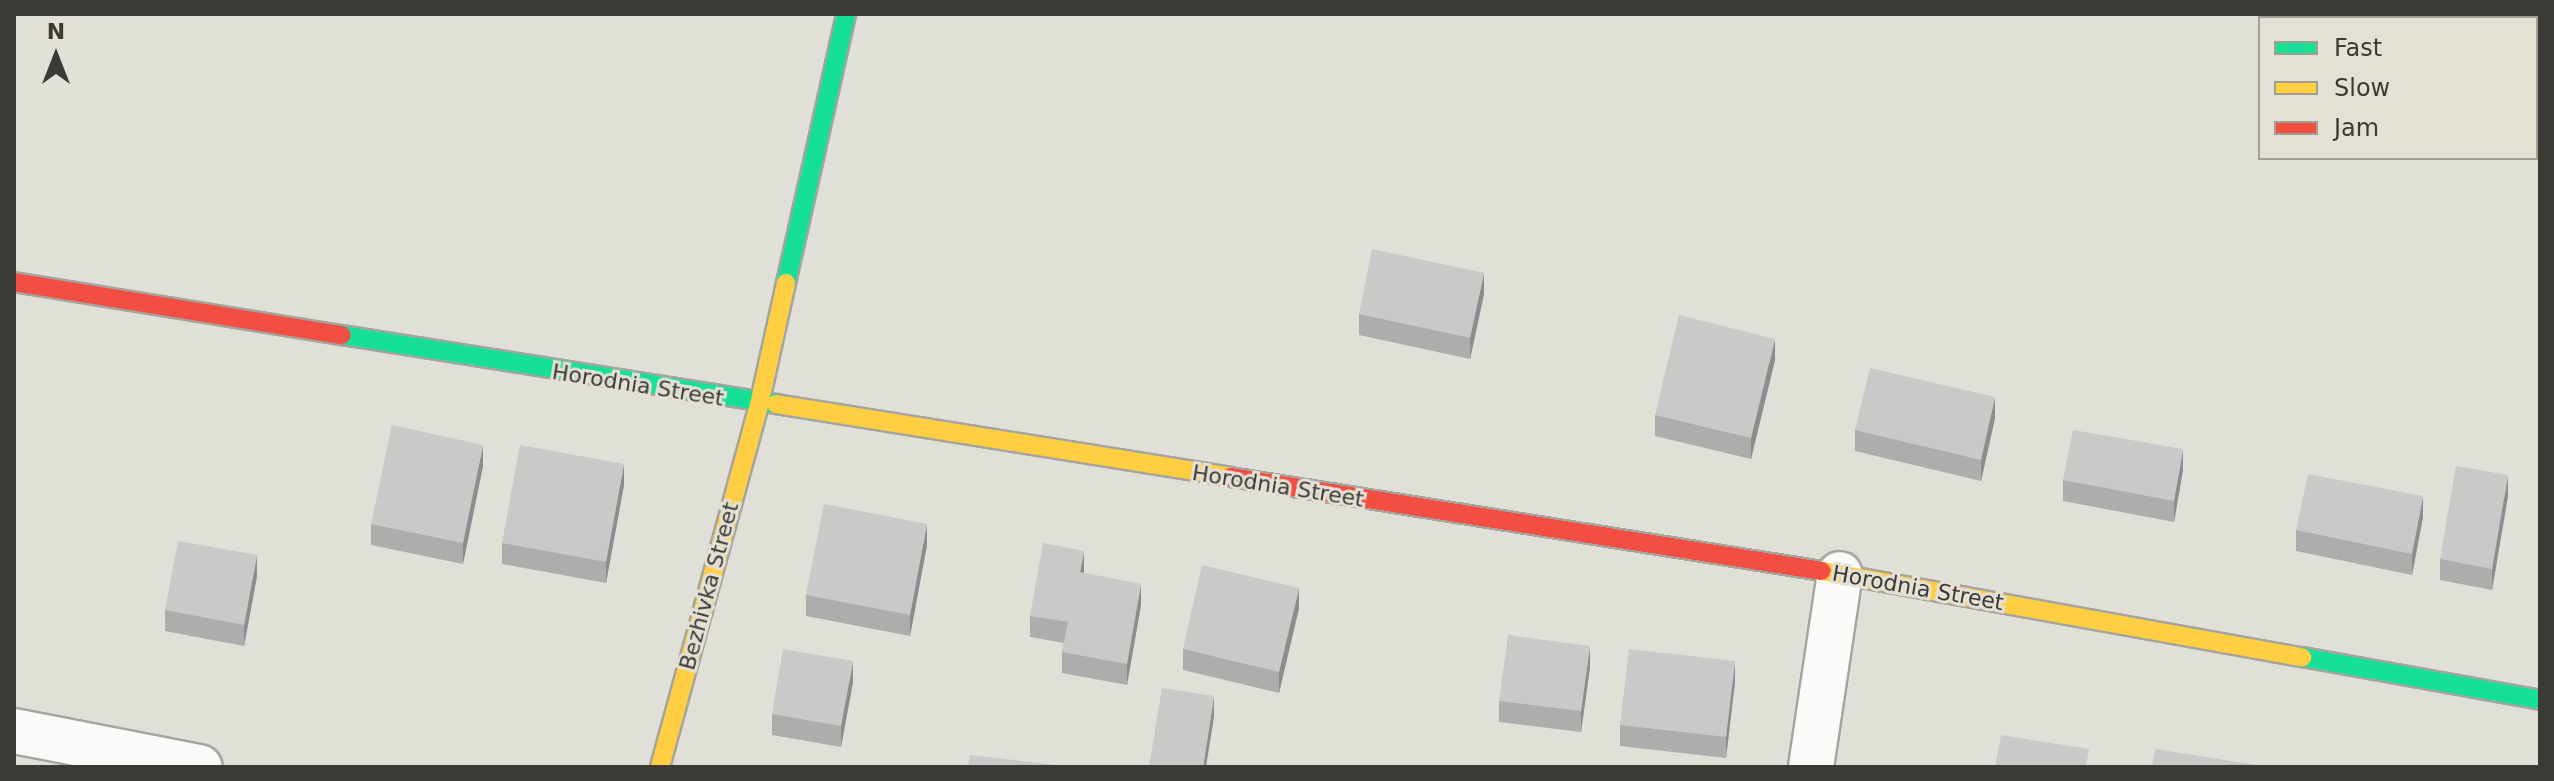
<!DOCTYPE html>
<html>
<head>
<meta charset="utf-8">
<style>
  body { margin:0 }
  #map { position:relative; width:2554px; height:781px; overflow:hidden; background:#e0dfd8; font-family:"DejaVu Sans",sans-serif }
  div>[style] { position:absolute }
  .roads { filter:drop-shadow(2px 0 #a5a49f) drop-shadow(-2px 0 #a5a49f) drop-shadow(0 2px #a5a49f) drop-shadow(0 -2px #a5a49f) }
  .lane>* { height:34px; margin:-17px; padding:0 17px; transform-origin:17px; border-radius:17px; background:#fafaf9 }
  .street>* { height:44px; margin:-22px; padding:0 22px; transform-origin:22px; border-radius:22px; background:#fafaf9 }
  .fast>* { height:18px; margin:-9px; padding:0 9px; transform-origin:9px; border-radius:9px; background:#16e098 }
  .slow>* { height:18px; margin:-9px; padding:0 9px; transform-origin:9px; border-radius:9px; background:#ffcf43 }
  .jam>* { height:18px; margin:-9px; padding:0 9px; transform-origin:9px; border-radius:9px; background:#f24e42 }
  .wall>* { inset:0; background:#aeadac }
  .shaded-wall>* { inset:0; background:#8d8d8c }
  .building>* { inset:0; background:#cac9c8 }
  span { translate:-50% -50%; white-space:nowrap; text-align:center; line-height:1.15; -webkit-text-stroke:6px #e4e0d5; paint-order:stroke }
  .street-label { font-size:22px; color:#3b3a35 }
  .frame { position:absolute; inset:0; border:16px solid #3b3a35; pointer-events:none }
  .legend { position:absolute; left:2258px; top:16px; width:280px; height:144px; box-sizing:border-box; background:#e4e0d5; border:2px solid #a09e95; margin:0; padding:10px 14px; list-style:none; font-size:24px; color:#3b3a35 }
  .legend li { display:flex; align-items:center; gap:16px; height:40px }
  .legend b { width:40px; border:2px solid #a09e95 }
  .north { position:absolute; left:16px; top:16px; width:80px; height:80px; -webkit-text-stroke:6px #e4e0d5; paint-order:stroke; rotate:0deg; font-size:22px; font-weight:700; line-height:32px; text-align:center; color:#3b3a35 }
  .north::after { content:''; display:block; margin:auto; width:28px; height:36px; background:#3b3a35; clip-path:polygon(50% 0,100% 100%,50% 72%,0 100%) }
</style>
</head>
<body>
<div id="map">
  <div class="roads">
    <div class="lane">
      <div style="left:2283px;top:14px;width:15px;rotate:16deg"></div>
      <div style="left:2536px;top:60px;width:4px"></div>
    </div>
    <div class="street">
      <div style="left:14px;top:731px;width:189px;rotate:11deg"></div>
      <div style="left:1811px;top:767px;width:195px;rotate:-81.5deg"></div>
    </div>
    <div class="fast">
      <div style="left:786px;top:283px;width:276px;rotate:-77.4deg"></div>
      <div style="left:342px;top:335px;width:439px;rotate:9deg"></div>
      <div style="left:2302px;top:657px;width:242px;rotate:10.2deg"></div>
    </div>
    <div class="slow">
      <div style="left:776px;top:404px;width:460px;rotate:9.1deg"></div>
      <div style="left:1822px;top:571px;width:488px;rotate:10.2deg"></div>
      <div style="left:660px;top:767px;width:375px;rotate:-74.7deg"></div>
      <div style="left:759px;top:405px;width:125px;rotate:-77.5deg"></div>
    </div>
    <div class="jam">
      <div style="left:14px;top:282px;width:332px;rotate:9.2deg"></div>
      <div style="left:1230px;top:477px;width:599px;rotate:9.02deg"></div>
    </div>
  </div>
  <div class="wall">
    <div style="clip-path:polygon(1484px 294px,1470px 359px,1359px 335px,1359px 314px)"></div>
    <div style="clip-path:polygon(1775px 360px,1751px 459px,1655px 436px,1655px 415px)"></div>
    <div style="clip-path:polygon(1995px 418px,1981px 481px,1855px 451px,1855px 430px)"></div>
    <div style="clip-path:polygon(483px 466px,463px 564px,371px 545px,371px 524px)"></div>
    <div style="clip-path:polygon(2183px 470px,2174px 522px,2063px 501px,2063px 480px)"></div>
    <div style="clip-path:polygon(624px 485px,606px 583px,502px 564px,502px 543px)"></div>
    <div style="clip-path:polygon(2508px 496px,2492px 590px,2440px 580px,2440px 559px)"></div>
    <div style="clip-path:polygon(2423px 517px,2412px 575px,2296px 551px,2296px 530px)"></div>
    <div style="clip-path:polygon(927px 545px,910px 636px,806px 616px,806px 595px)"></div>
    <div style="clip-path:polygon(1084px 573px,1141px 605px,1127px 685px,1062px 673px,1062px 652px,1064px 643px,1030px 637px,1030px 616px)"></div>
    <div style="clip-path:polygon(257px 576px,244px 646px,165px 631px,165px 610px)"></div>
    <div style="clip-path:polygon(1299px 608px,1279px 693px,1183px 670px,1183px 649px)"></div>
    <div style="clip-path:polygon(1590px 667px,1581px 732px,1499px 722px,1499px 701px)"></div>
    <div style="clip-path:polygon(853px 682px,841px 747px,772px 735px,772px 714px)"></div>
    <div style="clip-path:polygon(1735px 682px,1726px 758px,1620px 746px,1620px 725px)"></div>
  </div>
  <div class="shaded-wall">
    <div style="clip-path:polygon(1484px 273px,1484px 294px,1470px 359px,1470px 338px)"></div>
    <div style="clip-path:polygon(1775px 339px,1775px 360px,1751px 459px,1751px 438px)"></div>
    <div style="clip-path:polygon(1995px 397px,1995px 418px,1981px 481px,1981px 460px)"></div>
    <div style="clip-path:polygon(483px 445px,483px 466px,463px 564px,463px 543px)"></div>
    <div style="clip-path:polygon(2183px 449px,2183px 470px,2174px 522px,2174px 501px)"></div>
    <div style="clip-path:polygon(624px 464px,624px 485px,606px 583px,606px 562px)"></div>
    <div style="clip-path:polygon(2508px 475px,2508px 496px,2492px 590px,2492px 569px)"></div>
    <div style="clip-path:polygon(2423px 496px,2423px 517px,2412px 575px,2412px 554px)"></div>
    <div style="clip-path:polygon(927px 524px,927px 545px,910px 636px,910px 615px)"></div>
    <div style="clip-path:polygon(1084px 551px,1084px 572px,1080px 593px,1080px 572px)"></div>
    <div style="clip-path:polygon(257px 555px,257px 576px,244px 646px,244px 625px)"></div>
    <div style="clip-path:polygon(1141px 584px,1141px 605px,1127px 685px,1127px 664px)"></div>
    <div style="clip-path:polygon(1299px 588px,1299px 608px,1279px 693px,1279px 672px)"></div>
    <div style="clip-path:polygon(1590px 646px,1590px 667px,1581px 732px,1581px 711px)"></div>
    <div style="clip-path:polygon(853px 661px,853px 682px,841px 747px,841px 726px)"></div>
    <div style="clip-path:polygon(1735px 661px,1735px 682px,1726px 758px,1726px 737px)"></div>
    <div style="clip-path:polygon(1214px 696px,1214px 717px,1206px 767px,1203px 767px)"></div>
  </div>
  <div class="building">
    <div style="clip-path:polygon(1372px 249px,1484px 273px,1470px 338px,1359px 314px)"></div>
    <div style="clip-path:polygon(1679px 315px,1775px 339px,1751px 438px,1655px 415px)"></div>
    <div style="clip-path:polygon(1870px 368px,1995px 397px,1981px 460px,1855px 430px)"></div>
    <div style="clip-path:polygon(392px 425px,483px 445px,463px 543px,371px 524px)"></div>
    <div style="clip-path:polygon(2073px 430px,2183px 449px,2174px 501px,2063px 480px)"></div>
    <div style="clip-path:polygon(520px 445px,624px 464px,606px 562px,502px 543px)"></div>
    <div style="clip-path:polygon(2456px 466px,2508px 475px,2492px 569px,2440px 559px)"></div>
    <div style="clip-path:polygon(2308px 474px,2423px 496px,2412px 554px,2296px 530px)"></div>
    <div style="clip-path:polygon(824px 504px,927px 524px,910px 615px,806px 595px)"></div>
    <div style="clip-path:polygon(178px 541px,257px 555px,244px 625px,165px 610px)"></div>
    <div style="clip-path:polygon(1043px 543px,1084px 551px,1080px 572px,1141px 584px,1127px 664px,1062px 652px,1068px 622px,1030px 616px)"></div>
    <div style="clip-path:polygon(1202px 565px,1299px 588px,1279px 672px,1183px 649px)"></div>
    <div style="clip-path:polygon(1508px 635px,1590px 646px,1581px 711px,1499px 701px)"></div>
    <div style="clip-path:polygon(783px 649px,853px 661px,841px 726px,772px 714px)"></div>
    <div style="clip-path:polygon(1629px 649px,1735px 661px,1726px 737px,1620px 725px)"></div>
    <div style="clip-path:polygon(1162px 688px,1214px 696px,1203px 767px,1149px 767px)"></div>
    <div style="clip-path:polygon(2001px 735px,2089px 749px,2086px 767px,1995px 767px)"></div>
    <div style="clip-path:polygon(2155px 749px,2263px 766px,2262px 767px,2152px 767px)"></div>
    <div style="clip-path:polygon(970px 755px,1065px 766px,1065px 767px,968px 767px)"></div>
  </div>
  <div class="street-label">
    <span style="left:638px;top:385px;rotate:9deg">Horodnia Street</span>
    <span style="left:1278px;top:486px;rotate:9deg">Horodnia Street</span>
    <span style="left:709px;top:586px;rotate:-75deg">Bezhivka Street</span>
    <span style="left:1918px;top:588px;rotate:10deg">Horodnia Street</span>
  </div>
  <div class="frame"></div>
  <ul class="legend">
  <li><b style="height:10px;background:#16e098"></b>Fast</li>
  <li><b style="height:10px;background:#ffcf43"></b>Slow</li>
  <li><b style="height:10px;background:#f24e42"></b>Jam</li>
  </ul>
  <div class="north">N</div>
</div>
</body>
</html>
